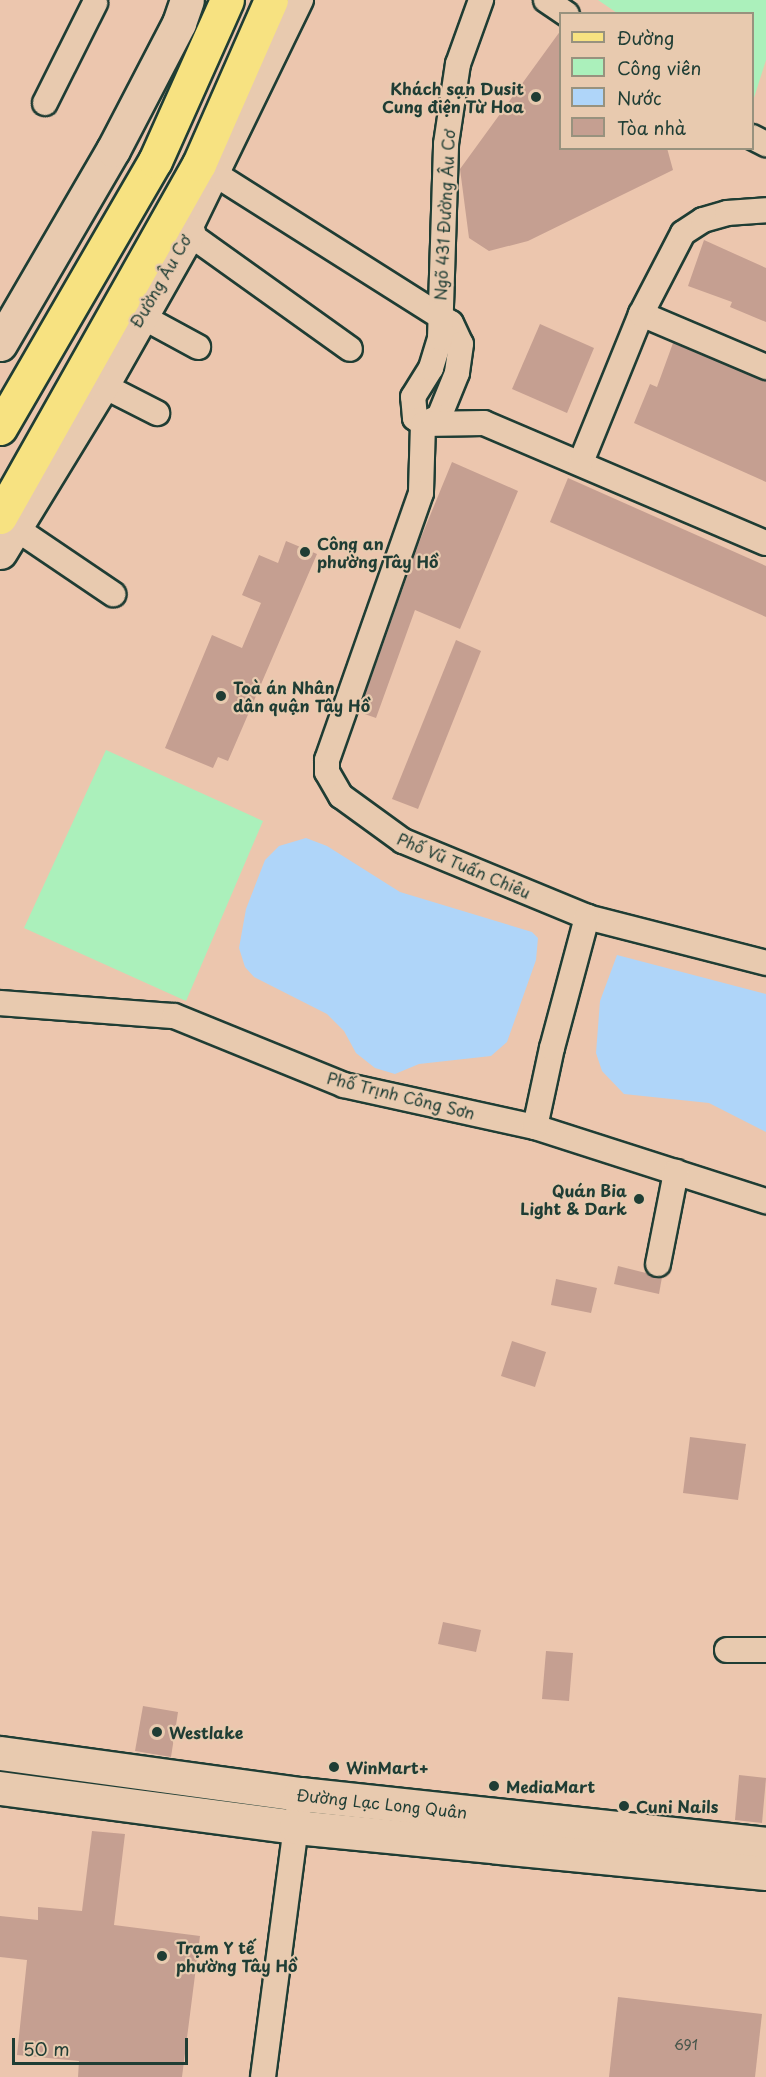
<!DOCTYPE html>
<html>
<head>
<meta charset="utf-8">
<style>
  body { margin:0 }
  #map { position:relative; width:766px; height:2077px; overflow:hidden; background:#ecc6ae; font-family:"Playpen Sans",sans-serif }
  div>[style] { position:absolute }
  .green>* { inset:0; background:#abf0bb }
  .water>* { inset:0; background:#afd5f9 }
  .building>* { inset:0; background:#c59f91 }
  .roads { filter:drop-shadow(2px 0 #1f3d34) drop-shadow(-2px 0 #1f3d34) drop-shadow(0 2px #1f3d34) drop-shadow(0 -2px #1f3d34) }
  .street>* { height:24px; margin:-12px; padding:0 12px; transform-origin:12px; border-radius:12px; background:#e8caaf }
  .secondary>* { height:33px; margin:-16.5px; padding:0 16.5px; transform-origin:16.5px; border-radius:16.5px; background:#e8caaf }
  .primary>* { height:33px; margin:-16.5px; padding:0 16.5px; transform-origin:16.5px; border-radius:16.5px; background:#f7e281 }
  .dots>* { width:16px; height:16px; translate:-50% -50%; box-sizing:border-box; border:3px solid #e8caaf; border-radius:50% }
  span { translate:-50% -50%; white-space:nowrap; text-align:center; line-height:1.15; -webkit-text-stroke:4.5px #e8caaf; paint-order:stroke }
  .number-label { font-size:14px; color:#48564b }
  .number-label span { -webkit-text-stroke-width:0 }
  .poi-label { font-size:16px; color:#1f3d34; font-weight:700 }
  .right { translate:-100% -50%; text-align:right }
  .left { translate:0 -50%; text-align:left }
  .street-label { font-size:16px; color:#1f3d34 }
  .legend { position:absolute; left:559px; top:12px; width:195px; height:138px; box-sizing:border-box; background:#e8caaf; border:2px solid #98927e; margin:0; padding:8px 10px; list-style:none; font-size:18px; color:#1f3d34 }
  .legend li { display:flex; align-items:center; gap:12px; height:30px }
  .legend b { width:30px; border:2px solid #98927e }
  .scale { position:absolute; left:12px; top:2038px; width:176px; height:27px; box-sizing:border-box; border:3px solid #1f3d34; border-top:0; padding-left:8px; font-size:18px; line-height:21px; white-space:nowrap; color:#1f3d34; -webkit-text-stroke:4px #e8caaf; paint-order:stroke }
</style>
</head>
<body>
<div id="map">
  <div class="green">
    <div style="clip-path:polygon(598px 0,766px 0,766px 60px,753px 101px,752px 14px,617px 13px)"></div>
    <div style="clip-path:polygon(106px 750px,263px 821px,186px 1001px,24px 928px)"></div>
  </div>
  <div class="water">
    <div style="clip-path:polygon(306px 838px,327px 846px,400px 892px,532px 932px,538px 938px,536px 960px,507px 1042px,491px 1056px,419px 1064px,395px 1074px,375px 1068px,356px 1053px,344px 1031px,327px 1014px,254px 977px,245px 967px,239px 948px,246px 909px,265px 860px,279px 846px)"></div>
    <div style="clip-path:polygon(617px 955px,766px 994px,766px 1132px,709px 1103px,624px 1094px,602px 1071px,596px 1053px,600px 1001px)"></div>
  </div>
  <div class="building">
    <div style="clip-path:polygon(561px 30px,561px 148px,667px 148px,673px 170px,528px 241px,489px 251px,469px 238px,460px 169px)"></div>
    <div style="clip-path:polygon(704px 240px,766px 268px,766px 322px,730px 307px,732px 302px,688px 286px)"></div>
    <div style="clip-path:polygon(540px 324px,594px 348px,567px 413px,512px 389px)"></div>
    <div style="clip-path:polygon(673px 343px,766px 381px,766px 482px,634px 423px,650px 384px,657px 387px)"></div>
    <div style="clip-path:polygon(452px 462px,518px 491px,460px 629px,415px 610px,376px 718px,359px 712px,420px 540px)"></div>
    <div style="clip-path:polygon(568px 478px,766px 566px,766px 617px,550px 522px)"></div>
    <div style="clip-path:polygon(286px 541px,317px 554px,228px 761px,218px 757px,213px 768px,165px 748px,212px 635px,242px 648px,261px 603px,242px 595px,259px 555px,278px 563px)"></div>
    <div style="clip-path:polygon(456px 640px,481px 651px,418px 809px,392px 799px)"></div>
    <div style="clip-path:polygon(618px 1266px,662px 1277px,659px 1294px,614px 1284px)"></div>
    <div style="clip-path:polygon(556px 1279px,597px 1288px,591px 1313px,551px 1305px)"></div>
    <div style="clip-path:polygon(512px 1341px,546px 1352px,535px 1387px,501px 1376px)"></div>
    <div style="clip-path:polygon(690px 1437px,746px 1444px,738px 1500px,683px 1493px)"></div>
    <div style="clip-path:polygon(443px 1622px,481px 1630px,476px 1652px,438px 1644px)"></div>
    <div style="clip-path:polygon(546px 1651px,573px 1653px,569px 1701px,542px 1699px)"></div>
    <div style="clip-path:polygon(143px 1706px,178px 1712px,171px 1757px,135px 1751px)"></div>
    <div style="clip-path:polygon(739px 1775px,766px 1778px,762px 1823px,735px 1820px)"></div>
    <div style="clip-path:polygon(92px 1831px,125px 1834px,114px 1925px,200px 1936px,182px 2077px,78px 2077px,79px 2061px,17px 2055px,27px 1960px,0 1957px,0 1916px,38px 1920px,38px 1907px,82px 1911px)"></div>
    <div style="clip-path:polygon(618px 1997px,762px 2014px,755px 2077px,609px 2077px)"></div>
  </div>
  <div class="roads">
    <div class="street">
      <div style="left:301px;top:0;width:259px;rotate:115.9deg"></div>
      <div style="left:188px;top:233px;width:199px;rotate:35.6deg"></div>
      <div style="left:546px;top:0;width:25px;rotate:34deg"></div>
      <div style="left:45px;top:103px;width:112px;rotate:-63.4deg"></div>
      <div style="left:752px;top:137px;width:16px;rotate:27deg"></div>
      <div style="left:204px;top:167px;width:292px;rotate:32.3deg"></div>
      <div style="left:451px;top:323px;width:23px;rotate:65deg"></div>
      <div style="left:461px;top:344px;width:29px;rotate:98deg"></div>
      <div style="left:457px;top:373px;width:48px;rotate:112.2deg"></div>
      <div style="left:439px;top:417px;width:17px;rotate:156deg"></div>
      <div style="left:641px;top:314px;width:136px;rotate:23deg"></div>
      <div style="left:141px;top:316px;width:65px;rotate:28.5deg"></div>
      <div style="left:102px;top:385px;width:62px;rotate:27deg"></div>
      <div style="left:423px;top:424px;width:69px;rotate:91.7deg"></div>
      <div style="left:421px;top:493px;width:283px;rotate:109.4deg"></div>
      <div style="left:327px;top:760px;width:12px;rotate:90deg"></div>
      <div style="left:327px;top:772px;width:28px;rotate:60deg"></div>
      <div style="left:341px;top:796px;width:77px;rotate:36deg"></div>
      <div style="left:403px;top:841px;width:199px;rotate:22.4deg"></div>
      <div style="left:587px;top:917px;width:185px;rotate:14.4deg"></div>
      <div style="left:423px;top:424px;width:10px;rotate:-143deg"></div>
      <div style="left:415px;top:418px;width:21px;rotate:-95deg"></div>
      <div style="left:413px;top:397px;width:34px;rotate:-58deg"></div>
      <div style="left:431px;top:368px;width:31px;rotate:-73deg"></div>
      <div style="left:440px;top:338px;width:194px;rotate:-88.2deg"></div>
      <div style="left:446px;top:144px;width:81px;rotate:-81.5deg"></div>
      <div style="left:458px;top:64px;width:68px;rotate:-70.2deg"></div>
      <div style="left:423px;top:424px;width:61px;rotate:-0.9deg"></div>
      <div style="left:484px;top:423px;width:306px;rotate:23.1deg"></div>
      <div style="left:581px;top:462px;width:160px;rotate:-67.9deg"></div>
      <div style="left:641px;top:314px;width:91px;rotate:-62.6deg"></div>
      <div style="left:683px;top:233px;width:24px;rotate:-33deg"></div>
      <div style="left:703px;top:220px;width:25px;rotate:-16deg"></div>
      <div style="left:727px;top:213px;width:39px;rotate:-4deg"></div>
      <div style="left:14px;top:527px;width:120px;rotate:34.1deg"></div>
      <div style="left:0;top:1003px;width:174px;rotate:4.3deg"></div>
      <div style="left:174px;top:1016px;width:183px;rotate:22.1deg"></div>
      <div style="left:344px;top:1085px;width:196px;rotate:12.4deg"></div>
      <div style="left:535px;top:1127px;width:243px;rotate:17.8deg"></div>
      <div style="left:535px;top:1127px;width:81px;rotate:-77.9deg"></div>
      <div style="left:552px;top:1048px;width:136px;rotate:-75deg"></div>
      <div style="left:658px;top:1264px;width:94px;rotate:-78.9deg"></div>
      <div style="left:727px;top:1650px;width:39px"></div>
      <div style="left:263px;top:2077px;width:267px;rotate:-82.5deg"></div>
    </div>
    <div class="secondary">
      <div style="left:0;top:344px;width:225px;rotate:-59.8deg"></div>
      <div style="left:113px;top:150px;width:143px;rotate:-62.5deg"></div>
      <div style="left:179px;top:23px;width:24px;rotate:-71deg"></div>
      <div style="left:0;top:552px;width:196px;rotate:-58.6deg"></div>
      <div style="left:102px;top:385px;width:175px;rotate:-60.5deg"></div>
      <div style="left:0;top:1753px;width:303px;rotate:7.8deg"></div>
      <div style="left:300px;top:1794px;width:469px;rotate:6.1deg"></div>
      <div style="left:0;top:1788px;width:299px;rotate:7.5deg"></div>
      <div style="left:296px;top:1827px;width:472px;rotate:5.6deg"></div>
    </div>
    <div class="primary">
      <div style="left:0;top:428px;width:309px;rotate:-59.9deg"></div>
      <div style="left:155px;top:161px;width:176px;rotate:-65.9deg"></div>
      <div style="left:0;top:517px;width:405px;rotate:-60.6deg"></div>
      <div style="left:199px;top:164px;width:179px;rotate:-66.3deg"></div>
    </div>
  </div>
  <div class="dots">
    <div style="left:536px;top:97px;background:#1f3d34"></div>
    <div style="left:305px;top:552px;background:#1f3d34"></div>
    <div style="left:221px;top:696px;background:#1f3d34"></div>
    <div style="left:639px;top:1199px;background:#1f3d34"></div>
    <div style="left:157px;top:1732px;background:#1f3d34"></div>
    <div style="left:334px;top:1767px;background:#1f3d34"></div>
    <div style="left:494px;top:1786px;background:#1f3d34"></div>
    <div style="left:624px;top:1806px;background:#1f3d34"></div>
    <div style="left:162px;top:1956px;background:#1f3d34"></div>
  </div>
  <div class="number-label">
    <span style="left:686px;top:2045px">691</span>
  </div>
  <div class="poi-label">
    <span class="right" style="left:524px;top:97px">Khách sạn Dusit<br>Cung điện Từ Hoa</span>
    <span class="left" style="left:317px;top:552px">Công an<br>phường Tây Hồ</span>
    <span class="left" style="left:233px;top:696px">Toà án Nhân<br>dân quận Tây Hồ</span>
    <span class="right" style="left:627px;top:1199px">Quán Bia<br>Light &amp; Dark</span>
    <span class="left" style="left:169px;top:1732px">Westlake</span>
    <span class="left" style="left:346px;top:1767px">WinMart+</span>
    <span class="left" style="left:506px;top:1786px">MediaMart</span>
    <span class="left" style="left:636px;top:1806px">Cuni Nails</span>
    <span class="left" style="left:176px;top:1956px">Trạm Y tế<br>phường Tây Hồ</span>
  </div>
  <div class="street-label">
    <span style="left:444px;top:215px;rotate:-87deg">Ngõ 431 Đường Âu Cơ</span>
    <span style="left:160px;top:281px;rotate:-60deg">Đường Âu Cơ</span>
    <span style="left:464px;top:865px;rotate:23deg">Phố Vũ Tuấn Chiêu</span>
    <span style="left:401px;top:1095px;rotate:14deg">Phố Trịnh Công Sơn</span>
    <span style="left:382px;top:1803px;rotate:6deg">Đường Lạc Long Quân</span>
  </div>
  <ul class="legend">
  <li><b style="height:8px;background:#f7e281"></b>Đường</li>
  <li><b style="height:16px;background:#abf0bb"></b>Công viên</li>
  <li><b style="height:16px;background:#afd5f9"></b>Nước</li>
  <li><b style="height:16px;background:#c59f91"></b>Tòa nhà</li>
  </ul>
  <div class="scale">50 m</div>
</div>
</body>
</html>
